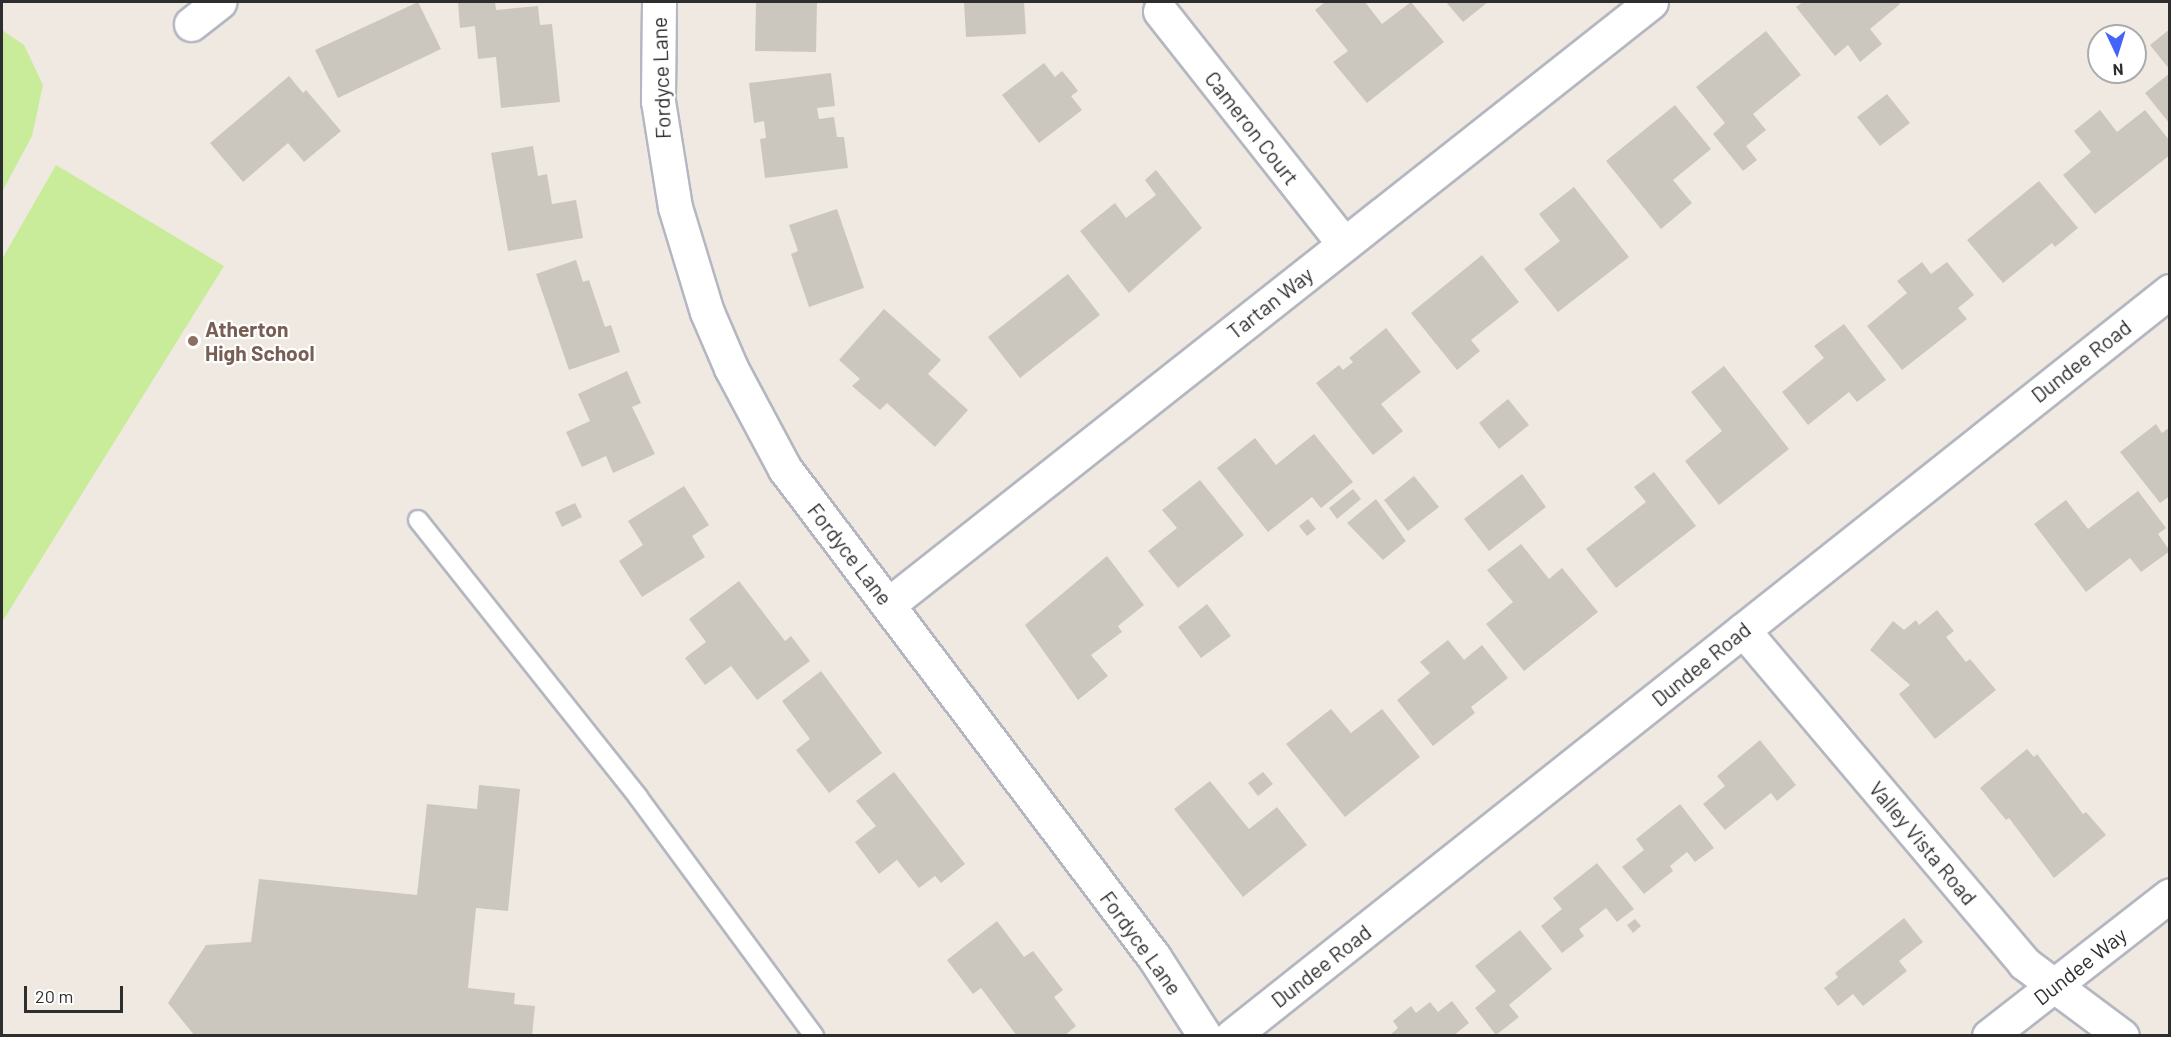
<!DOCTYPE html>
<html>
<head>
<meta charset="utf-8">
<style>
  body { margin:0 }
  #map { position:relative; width:2171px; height:1037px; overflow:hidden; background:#efe9e1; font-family:Barlow,sans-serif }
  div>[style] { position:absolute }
  .pitch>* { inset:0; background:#c9ec9a }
  .building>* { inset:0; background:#cbc7bf }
  .roads { filter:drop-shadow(2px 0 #b4b7c1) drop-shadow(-2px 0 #b4b7c1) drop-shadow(0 2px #b4b7c1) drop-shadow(0 -2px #b4b7c1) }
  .service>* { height:18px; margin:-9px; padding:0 9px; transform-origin:9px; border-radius:9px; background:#fff }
  .minor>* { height:33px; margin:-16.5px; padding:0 16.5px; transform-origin:16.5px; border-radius:16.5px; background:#fff }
  .dots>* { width:16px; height:16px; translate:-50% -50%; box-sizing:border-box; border:3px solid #fff; border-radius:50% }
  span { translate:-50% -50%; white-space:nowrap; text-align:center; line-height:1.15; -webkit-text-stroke:4.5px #fff; paint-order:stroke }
  .street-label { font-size:21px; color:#2e2e2e }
  .education-label { font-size:21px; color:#785e54; font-weight:700 }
  .left { translate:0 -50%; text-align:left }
  .frame { position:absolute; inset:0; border:3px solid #2e2e2e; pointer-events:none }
  .north { position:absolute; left:2087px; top:24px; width:60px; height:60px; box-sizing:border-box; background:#fff; border:2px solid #ababab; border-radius:50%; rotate:176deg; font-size:16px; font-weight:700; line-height:24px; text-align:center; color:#2e2e2e }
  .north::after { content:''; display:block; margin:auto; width:21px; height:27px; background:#4264fb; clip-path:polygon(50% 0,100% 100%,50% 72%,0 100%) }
  .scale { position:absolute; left:24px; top:986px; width:99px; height:27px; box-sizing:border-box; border:3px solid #2e2e2e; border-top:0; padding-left:8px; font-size:18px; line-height:21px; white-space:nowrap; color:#2e2e2e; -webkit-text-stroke:4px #fff; paint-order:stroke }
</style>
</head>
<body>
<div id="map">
  <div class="pitch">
    <div style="clip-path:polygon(2px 30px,24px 45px,43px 85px,32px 136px,2px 192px)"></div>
    <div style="clip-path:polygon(56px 165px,224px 266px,2px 622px,2px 259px)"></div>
  </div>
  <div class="building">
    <div style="clip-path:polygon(418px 2px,441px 49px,338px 98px,315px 50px)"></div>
    <div style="clip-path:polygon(458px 2px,495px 2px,496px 10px,538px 6px,540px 25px,552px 24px,560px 102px,501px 108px,496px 57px,478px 59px,475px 26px,460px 28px)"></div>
    <div style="clip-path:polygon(756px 2px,817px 2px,816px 52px,755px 51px)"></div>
    <div style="clip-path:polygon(964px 2px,1024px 2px,1026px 34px,966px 37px)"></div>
    <div style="clip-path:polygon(1325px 2px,1365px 2px,1382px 24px,1411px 2px,1444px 42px,1367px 103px,1333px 62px,1348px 51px,1315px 10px)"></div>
    <div style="clip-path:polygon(1446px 2px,1488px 2px,1463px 22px)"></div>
    <div style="clip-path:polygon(1803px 2px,1898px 2px,1900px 4px,1870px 29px,1882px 44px,1860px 62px,1848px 45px,1835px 56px,1796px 7px)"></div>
    <div style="clip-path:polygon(2170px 29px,2170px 70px,2150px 45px)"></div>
    <div style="clip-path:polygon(1766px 31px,1801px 75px,1753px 114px,1766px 130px,1746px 146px,1757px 160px,1743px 171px,1713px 134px,1725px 123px,1696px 87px)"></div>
    <div style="clip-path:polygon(1044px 63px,1055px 77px,1062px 71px,1072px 83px,1078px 91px,1071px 96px,1082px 110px,1039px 143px,1002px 95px)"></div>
    <div style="clip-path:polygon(831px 73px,835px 106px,817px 108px,819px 119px,834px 117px,837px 137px,844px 137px,848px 168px,765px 178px,760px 139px,766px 138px,764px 121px,754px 123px,749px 83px)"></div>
    <div style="clip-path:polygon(2170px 73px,2170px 124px,2145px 93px)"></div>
    <div style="clip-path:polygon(289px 76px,303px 93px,306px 90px,341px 131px,304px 162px,288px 143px,243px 182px,210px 143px)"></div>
    <div style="clip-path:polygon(1887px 94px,1910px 123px,1880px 146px,1857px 117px)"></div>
    <div style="clip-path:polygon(1675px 105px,1711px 149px,1673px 180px,1692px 203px,1661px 229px,1606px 161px)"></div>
    <div style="clip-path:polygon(2100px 110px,2117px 132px,2145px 110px,2170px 141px,2170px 155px,2095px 214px,2063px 175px,2091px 152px,2074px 131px)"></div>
    <div style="clip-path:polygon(533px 146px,538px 176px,547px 174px,552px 204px,576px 200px,583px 238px,508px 251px,491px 153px)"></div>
    <div style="clip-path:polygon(1156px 170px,1202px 228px,1129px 293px,1080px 231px,1115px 203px,1126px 218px,1156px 195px,1145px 180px)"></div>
    <div style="clip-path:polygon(2039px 181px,2078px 228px,2055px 247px,2052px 243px,2003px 283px,1967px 240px)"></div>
    <div style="clip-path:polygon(1574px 187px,1629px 257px,1558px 312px,1524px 269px,1560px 241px,1539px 214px)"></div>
    <div style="clip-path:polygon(837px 209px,864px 288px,809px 307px,791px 254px,798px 251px,789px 225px)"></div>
    <div style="clip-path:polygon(1482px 255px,1519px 302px,1471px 340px,1480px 351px,1457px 370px,1411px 313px)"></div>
    <div style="clip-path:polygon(576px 260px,583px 282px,589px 280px,605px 327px,611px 325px,620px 352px,569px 370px,536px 274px)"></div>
    <div style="clip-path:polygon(1922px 262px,1931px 274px,1947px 262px,1974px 295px,1958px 308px,1967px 319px,1902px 370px,1867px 326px,1907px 293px,1897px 281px)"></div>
    <div style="clip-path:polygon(1068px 274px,1100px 315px,1020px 378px,988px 337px)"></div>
    <div style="clip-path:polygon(884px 309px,941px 360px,928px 374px,968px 410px,935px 447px,887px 403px,880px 410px,852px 386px,860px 379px,839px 360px)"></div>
    <div style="clip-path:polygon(1844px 324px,1886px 380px,1857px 402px,1849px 392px,1808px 425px,1782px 392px,1824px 358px,1814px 346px)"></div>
    <div style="clip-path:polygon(1386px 328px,1421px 372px,1381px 404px,1403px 431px,1373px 455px,1316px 383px,1339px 365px,1343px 370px,1353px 362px,1349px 358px)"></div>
    <div style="clip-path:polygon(1724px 366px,1789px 449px,1719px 505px,1685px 461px,1722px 431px,1691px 392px)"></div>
    <div style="clip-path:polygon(627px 371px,641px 403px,632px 407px,655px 454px,613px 473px,606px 456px,582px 467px,566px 432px,590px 421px,578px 394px)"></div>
    <div style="clip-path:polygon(1508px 399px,1529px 425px,1499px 449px,1479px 423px)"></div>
    <div style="clip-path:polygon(2156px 424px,2162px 433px,2170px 427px,2170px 496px,2160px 503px,2120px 452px)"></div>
    <div style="clip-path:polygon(1314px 434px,1353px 482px,1321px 508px,1312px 497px,1268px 532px,1217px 468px,1255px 438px,1276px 465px)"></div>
    <div style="clip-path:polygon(1654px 472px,1696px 526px,1616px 588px,1586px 549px,1646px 502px,1634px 487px)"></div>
    <div style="clip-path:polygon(1522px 474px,1546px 507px,1489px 551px,1464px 519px)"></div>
    <div style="clip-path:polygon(1414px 476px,1439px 507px,1408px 531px,1384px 500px)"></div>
    <div style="clip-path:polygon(1200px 480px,1244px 535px,1178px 588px,1148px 551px,1177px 528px,1162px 510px)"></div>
    <div style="clip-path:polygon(684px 486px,709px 525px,692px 536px,705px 557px,642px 597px,619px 561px,643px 545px,628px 521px)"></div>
    <div style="clip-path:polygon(1353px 489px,1361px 499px,1337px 519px,1329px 508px)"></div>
    <div style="clip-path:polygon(2138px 491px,2166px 528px,2158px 534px,2170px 551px,2141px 572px,2130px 558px,2086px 592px,2034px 524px,2066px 500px,2088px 529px)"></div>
    <div style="clip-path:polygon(1376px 499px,1406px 541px,1383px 560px,1347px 523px)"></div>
    <div style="clip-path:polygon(575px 503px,582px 517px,562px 527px,555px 512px)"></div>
    <div style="clip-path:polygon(1308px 519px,1316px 529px,1307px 536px,1299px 526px)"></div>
    <div style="clip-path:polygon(1521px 544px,1549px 579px,1562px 568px,1598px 612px,1524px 671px,1486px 624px,1513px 602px,1487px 570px)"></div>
    <div style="clip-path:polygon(1107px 556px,1144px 605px,1118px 626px,1122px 632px,1091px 655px,1108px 676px,1078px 700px,1025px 625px)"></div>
    <div style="clip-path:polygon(739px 581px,785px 641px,791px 636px,810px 661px,757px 700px,731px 666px,705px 685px,685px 658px,706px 642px,689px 619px)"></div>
    <div style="clip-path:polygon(1207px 604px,1231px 636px,1201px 658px,1178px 627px)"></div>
    <div style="clip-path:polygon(1937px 610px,1954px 631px,1946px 637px,1966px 662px,1970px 659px,1996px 690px,1935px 739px,1899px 694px,1910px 685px,1870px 650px,1893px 621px,1904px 630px,1916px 620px,1919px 625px)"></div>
    <div style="clip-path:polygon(1448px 640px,1464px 660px,1482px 645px,1508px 678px,1471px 707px,1475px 713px,1433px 746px,1397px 700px,1430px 673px,1420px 662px)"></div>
    <div style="clip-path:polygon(821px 671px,882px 753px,829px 793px,796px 750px,810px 739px,782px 701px)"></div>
    <div style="clip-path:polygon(1331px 709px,1351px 733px,1382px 709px,1420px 757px,1345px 817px,1286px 744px)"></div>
    <div style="clip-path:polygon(1760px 740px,1796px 785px,1777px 801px,1771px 793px,1725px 830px,1703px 804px,1725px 786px,1717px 776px)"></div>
    <div style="clip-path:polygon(2027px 749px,2034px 757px,2037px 754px,2083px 814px,2086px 812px,2106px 835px,2054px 878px,2009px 818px,2006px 820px,1980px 788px)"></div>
    <div style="clip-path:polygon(894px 772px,965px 864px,941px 883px,935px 876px,919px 888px,897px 860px,879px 874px,855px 842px,876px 826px,856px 801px)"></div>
    <div style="clip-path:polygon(1263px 772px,1273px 784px,1258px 796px,1248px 783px)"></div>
    <div style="clip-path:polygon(1210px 781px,1249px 829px,1277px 807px,1307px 845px,1243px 897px,1174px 809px)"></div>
    <div style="clip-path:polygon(479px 785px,520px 789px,508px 911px,476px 908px,468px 988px,515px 993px,514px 1004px,535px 1006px,532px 1036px,195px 1036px,168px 1003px,206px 945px,251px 942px,259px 879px,417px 895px,427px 804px,477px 809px)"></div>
    <div style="clip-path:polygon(1680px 804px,1714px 848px,1695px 862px,1687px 852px,1670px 866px,1673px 871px,1644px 894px,1622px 867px,1644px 850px,1636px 839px)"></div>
    <div style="clip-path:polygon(1597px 863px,1634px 909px,1617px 922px,1606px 908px,1579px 929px,1584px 936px,1562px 953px,1541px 926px,1562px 909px,1553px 898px)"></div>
    <div style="clip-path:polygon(1904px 918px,1923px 942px,1899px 961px,1907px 971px,1863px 1006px,1853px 994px,1838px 1006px,1824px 988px,1838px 977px,1835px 973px)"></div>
    <div style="clip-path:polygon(1635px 919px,1641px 926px,1633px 933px,1627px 925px)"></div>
    <div style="clip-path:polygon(997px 921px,1024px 957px,1033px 951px,1063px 990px,1054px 997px,1076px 1026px,1064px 1036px,1017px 1036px,981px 988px,973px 994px,947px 960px)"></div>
    <div style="clip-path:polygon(1520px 930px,1552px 969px,1509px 1005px,1519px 1017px,1496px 1035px,1475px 1008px,1496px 991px,1475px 966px)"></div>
    <div style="clip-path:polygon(1452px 1001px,1469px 1023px,1453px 1036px,1389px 1036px,1398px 1028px,1393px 1021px,1411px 1006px,1416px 1013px,1430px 1002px,1438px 1012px)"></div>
  </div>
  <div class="roads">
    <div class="service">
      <div style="left:418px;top:520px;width:354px;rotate:51.5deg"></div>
      <div style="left:638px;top:797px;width:297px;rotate:53.6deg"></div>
    </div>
    <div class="minor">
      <div style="left:659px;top:2px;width:99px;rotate:90.6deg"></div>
      <div style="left:658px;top:101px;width:107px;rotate:80.9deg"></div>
      <div style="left:675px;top:207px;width:110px;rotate:73.1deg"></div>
      <div style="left:707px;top:312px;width:61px;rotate:66.8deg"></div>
      <div style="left:731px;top:368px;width:115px;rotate:61.9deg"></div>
      <div style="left:785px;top:469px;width:612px;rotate:52.91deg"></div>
      <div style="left:1154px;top:957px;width:94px;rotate:57.2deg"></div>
      <div style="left:1160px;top:11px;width:297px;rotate:51.7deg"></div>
      <div style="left:191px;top:24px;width:36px;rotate:-38deg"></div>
      <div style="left:889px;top:604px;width:971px;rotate:-38.31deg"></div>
      <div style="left:1743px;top:630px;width:436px;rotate:49.8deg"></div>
      <div style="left:2024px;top:963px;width:122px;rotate:36.7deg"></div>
      <div style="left:1232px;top:1036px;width:1198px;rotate:-38.46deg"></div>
      <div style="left:1989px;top:1036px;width:229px;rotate:-37.9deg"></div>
    </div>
  </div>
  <div class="dots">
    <div style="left:193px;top:341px;background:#8d6e63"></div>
  </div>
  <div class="street-label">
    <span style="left:661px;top:78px;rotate:-92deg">Fordyce Lane</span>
    <span style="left:1252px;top:128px;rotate:52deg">Cameron Court</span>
    <span style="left:1270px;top:303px;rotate:-38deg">Tartan Way</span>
    <span style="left:2081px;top:361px;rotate:-38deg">Dundee Road</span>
    <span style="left:850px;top:554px;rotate:52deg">Fordyce Lane</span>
    <span style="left:1701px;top:664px;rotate:-39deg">Dundee Road</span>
    <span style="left:1923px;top:843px;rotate:50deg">Valley Vista Road</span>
    <span style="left:1141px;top:943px;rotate:54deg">Fordyce Lane</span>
    <span style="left:1321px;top:966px;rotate:-38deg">Dundee Road</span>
    <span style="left:2080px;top:966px;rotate:-38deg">Dundee Way</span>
  </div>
  <div class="education-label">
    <span class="left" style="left:205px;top:341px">Atherton<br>High School</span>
  </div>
  <div class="frame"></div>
  <div class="north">N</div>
  <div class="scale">20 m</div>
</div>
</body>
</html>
